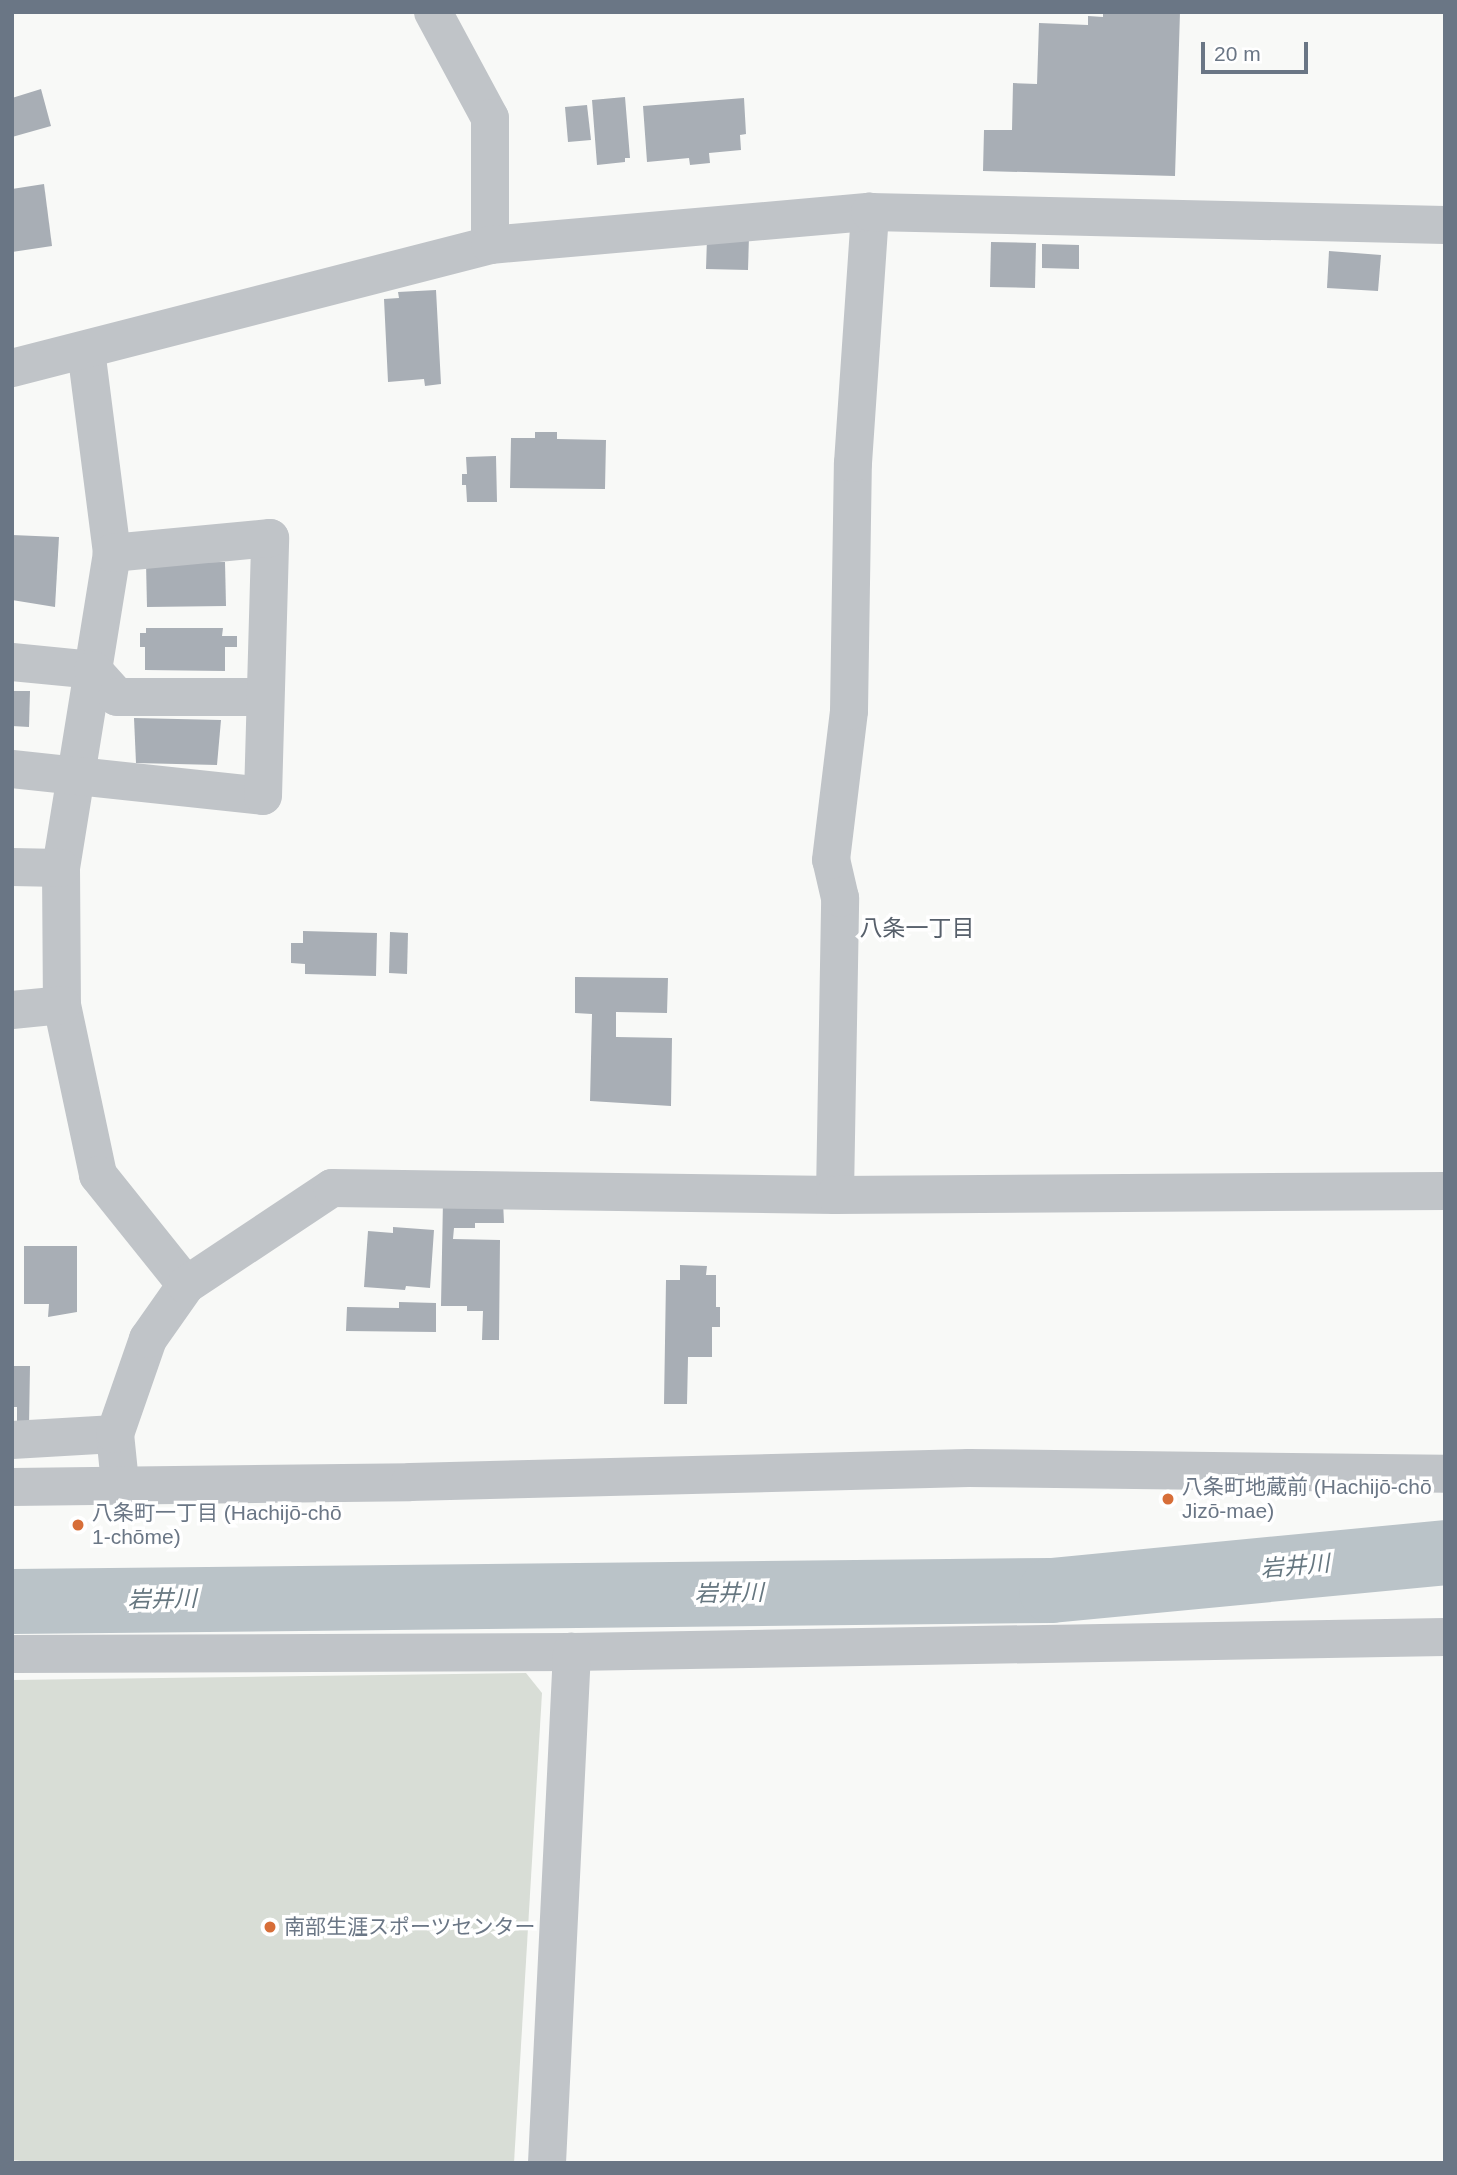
<!DOCTYPE html>
<html>
<head>
<meta charset="utf-8">
<style>
  body { margin:0 }
  #map { position:relative; width:1457px; height:2175px; overflow:hidden; background:#f8f9f7; font-family:Helvetica,"Noto Sans JP",sans-serif }
  div>[style] { position:absolute }
  .green>* { inset:0; background:#d8ddd6 }
  .river>* { height:65px; margin:-32.5px; padding:0 32.5px; transform-origin:32.5px; border-radius:32.5px; background:#bac3c8 }
  .building>* { inset:0; background:#a8aeb5 }
  .minor>* { height:38px; margin:-19px; padding:0 19px; transform-origin:19px; border-radius:19px; background:#c0c4c8 }
  .tertiary>* { height:38px; margin:-19px; padding:0 19px; transform-origin:19px; border-radius:19px; background:#c0c4c8 }
  .dots>* { width:19px; height:19px; translate:-50% -50%; box-sizing:border-box; border:4px solid #fff; border-radius:50% }
  span { translate:-50% -50%; white-space:nowrap; text-align:center; line-height:1.15; -webkit-text-stroke:7px #fff; paint-order:stroke }
  .poi-label { font-size:21px; color:#6a7685 }
  .left { translate:0 -50%; text-align:left }
  .neighbourhood-label { font-size:23px; color:#57606b }
  .water-label { font-size:23px; color:#667780; font-style:italic }
  .frame { position:absolute; inset:0; border:14px solid #6a7685; pointer-events:none }
  .scale { position:absolute; left:1201px; top:42px; width:107px; height:32px; box-sizing:border-box; border:4px solid #6a7685; border-top:0; padding-left:9px; font-size:21px; line-height:24px; white-space:nowrap; color:#6a7685; -webkit-text-stroke:5px #fff; paint-order:stroke }
</style>
</head>
<body>
<div id="map">
  <div class="green">
    <div style="clip-path:polygon(526px 1673px,542px 1693px,514px 2163px,40px 2163px,12px 2160px,12px 1680px)"></div>
  </div>
  <div class="river">
    <div style="left:12px;top:1601px;width:1039px;rotate:-0.61deg"></div>
    <div style="left:1051px;top:1590px;width:396px;rotate:-5.5deg"></div>
  </div>
  <div class="building">
    <div style="clip-path:polygon(1103px 12px,1180px 12px,1175px 176px,983px 171px,984px 130px,1012px 130px,1013px 83px,1037px 84px,1039px 23px,1088px 25px,1088px 16px,1103px 17px)"></div>
    <div style="clip-path:polygon(41px 89px,51px 126px,12px 137px,12px 98px)"></div>
    <div style="clip-path:polygon(625px 97px,630px 158px,625px 158px,625px 162px,597px 165px,592px 100px)"></div>
    <div style="clip-path:polygon(744px 98px,746px 134px,740px 135px,741px 150px,709px 153px,710px 163px,690px 165px,689px 158px,647px 162px,643px 106px)"></div>
    <div style="clip-path:polygon(587px 105px,591px 140px,568px 142px,565px 107px)"></div>
    <div style="clip-path:polygon(44px 184px,52px 246px,12px 252px,12px 189px)"></div>
    <div style="clip-path:polygon(749px 236px,748px 270px,706px 269px,707px 238px)"></div>
    <div style="clip-path:polygon(991px 242px,1036px 243px,1035px 288px,990px 287px)"></div>
    <div style="clip-path:polygon(1042px 244px,1079px 245px,1079px 269px,1042px 268px)"></div>
    <div style="clip-path:polygon(1329px 251px,1381px 255px,1378px 291px,1327px 288px)"></div>
    <div style="clip-path:polygon(436px 290px,441px 384px,425px 386px,424px 379px,388px 382px,384px 299px,399px 298px,398px 292px)"></div>
    <div style="clip-path:polygon(535px 432px,557px 432px,557px 439px,606px 440px,605px 489px,510px 488px,511px 438px,535px 438px)"></div>
    <div style="clip-path:polygon(496px 456px,497px 502px,467px 502px,466px 485px,462px 485px,462px 474px,467px 474px,466px 457px)"></div>
    <div style="clip-path:polygon(12px 535px,59px 537px,55px 607px,12px 600px)"></div>
    <div style="clip-path:polygon(225px 562px,226px 606px,147px 607px,146px 563px)"></div>
    <div style="clip-path:polygon(146px 628px,223px 628px,222px 636px,237px 636px,237px 647px,225px 647px,225px 671px,145px 670px,145px 647px,140px 647px,140px 633px,146px 633px)"></div>
    <div style="clip-path:polygon(12px 691px,30px 691px,29px 727px,12px 726px)"></div>
    <div style="clip-path:polygon(134px 718px,221px 720px,217px 765px,136px 763px)"></div>
    <div style="clip-path:polygon(303px 931px,377px 933px,376px 976px,305px 974px,305px 964px,291px 963px,291px 943px,303px 943px)"></div>
    <div style="clip-path:polygon(390px 932px,408px 933px,407px 974px,389px 973px)"></div>
    <div style="clip-path:polygon(575px 977px,668px 978px,667px 1013px,616px 1012px,616px 1037px,672px 1038px,671px 1106px,590px 1101px,592px 1014px,575px 1013px)"></div>
    <div style="clip-path:polygon(443px 1200px,503px 1201px,504px 1223px,475px 1223px,475px 1228px,454px 1228px,453px 1239px,500px 1240px,499px 1340px,482px 1340px,483px 1311px,467px 1311px,467px 1306px,441px 1306px)"></div>
    <div style="clip-path:polygon(393px 1227px,434px 1230px,430px 1288px,406px 1286px,405px 1290px,364px 1287px,368px 1231px,393px 1233px)"></div>
    <div style="clip-path:polygon(24px 1246px,77px 1246px,77px 1312px,48px 1317px,49px 1304px,24px 1304px)"></div>
    <div style="clip-path:polygon(680px 1265px,707px 1266px,706px 1275px,716px 1275px,716px 1307px,720px 1307px,720px 1327px,712px 1327px,712px 1357px,688px 1357px,687px 1404px,664px 1404px,666px 1280px,680px 1280px)"></div>
    <div style="clip-path:polygon(399px 1302px,436px 1303px,436px 1332px,346px 1331px,347px 1307px,399px 1308px)"></div>
    <div style="clip-path:polygon(12px 1366px,30px 1366px,29px 1426px,17px 1426px,17px 1407px,12px 1407px)"></div>
  </div>
  <div class="minor">
    <div style="left:433px;top:12px;width:120px;rotate:61.7deg"></div>
    <div style="left:490px;top:118px;width:127px;rotate:90deg"></div>
    <div style="left:86px;top:350px;width:205px;rotate:82.7deg"></div>
    <div style="left:112px;top:553px;width:319px;rotate:99.2deg"></div>
    <div style="left:61px;top:868px;width:137px;rotate:89.6deg"></div>
    <div style="left:62px;top:1005px;width:174px;rotate:78deg"></div>
    <div style="left:98px;top:1175px;width:141px;rotate:51.3deg"></div>
    <div style="left:12px;top:662px;width:81px;rotate:5.6deg"></div>
    <div style="left:93px;top:670px;width:36px;rotate:48deg"></div>
    <div style="left:117px;top:697px;width:148px"></div>
    <div style="left:12px;top:769px;width:252px;rotate:6.1deg"></div>
    <div style="left:263px;top:796px;width:258px;rotate:-88.4deg"></div>
    <div style="left:270px;top:538px;width:159px;rotate:174.6deg"></div>
    <div style="left:12px;top:867px;width:49px;rotate:1.2deg"></div>
    <div style="left:12px;top:1010px;width:50px;rotate:-5.7deg"></div>
    <div style="left:835px;top:1195px;width:297px;rotate:-89deg"></div>
    <div style="left:840px;top:898px;width:39px;rotate:-103deg"></div>
    <div style="left:831px;top:860px;width:150px;rotate:-83.1deg"></div>
    <div style="left:849px;top:711px;width:248px;rotate:-89.1deg"></div>
    <div style="left:853px;top:463px;width:252px;rotate:-86.1deg"></div>
    <div style="left:12px;top:1440px;width:103px;rotate:-3.3deg"></div>
    <div style="left:120px;top:1483px;width:49px;rotate:-95.8deg"></div>
    <div style="left:115px;top:1434px;width:101px;rotate:-70.8deg"></div>
    <div style="left:148px;top:1339px;width:66px;rotate:-54.9deg"></div>
    <div style="left:186px;top:1285px;width:175px;rotate:-33.6deg"></div>
    <div style="left:332px;top:1188px;width:503px;rotate:0.8deg"></div>
    <div style="left:835px;top:1195px;width:610px;rotate:-0.38deg"></div>
    <div style="left:12px;top:1487px;width:398px;rotate:-0.7deg"></div>
    <div style="left:410px;top:1482px;width:559px;rotate:-1.43deg"></div>
    <div style="left:969px;top:1468px;width:476px;rotate:0.7deg"></div>
    <div style="left:12px;top:1654px;width:560px;rotate:-0.2deg"></div>
    <div style="left:572px;top:1652px;width:873px;rotate:-0.98deg"></div>
    <div style="left:547px;top:2163px;width:512px;rotate:-87.2deg"></div>
  </div>
  <div class="tertiary">
    <div style="left:12px;top:368px;width:494px;rotate:-14.4deg"></div>
    <div style="left:490px;top:245px;width:381px;rotate:-5deg"></div>
    <div style="left:870px;top:212px;width:575px;rotate:1.3deg"></div>
  </div>
  <div class="dots">
    <div style="left:1168px;top:1499px;background:#d76e38"></div>
    <div style="left:78px;top:1525px;background:#d76e38"></div>
    <div style="left:270px;top:1927px;background:#d76e38"></div>
  </div>
  <div class="poi-label">
    <span class="left" style="left:1182px;top:1499px">八条町地蔵前 (Hachijō-chō<br>Jizō-mae)</span>
    <span class="left" style="left:92px;top:1525px">八条町一丁目 (Hachijō-chō<br>1-chōme)</span>
    <span class="left" style="left:284px;top:1927px">南部生涯スポーツセンター</span>
  </div>
  <div class="neighbourhood-label">
    <span style="left:917px;top:928px">八条一丁目</span>
  </div>
  <div class="water-label">
    <span style="left:1295px;top:1566px;rotate:-5deg">岩井川</span>
    <span style="left:729px;top:1593px;rotate:-1deg">岩井川</span>
    <span style="left:162px;top:1599px;rotate:-1deg">岩井川</span>
  </div>
  <div class="frame"></div>
  <div class="scale">20 m</div>
</div>
</body>
</html>
